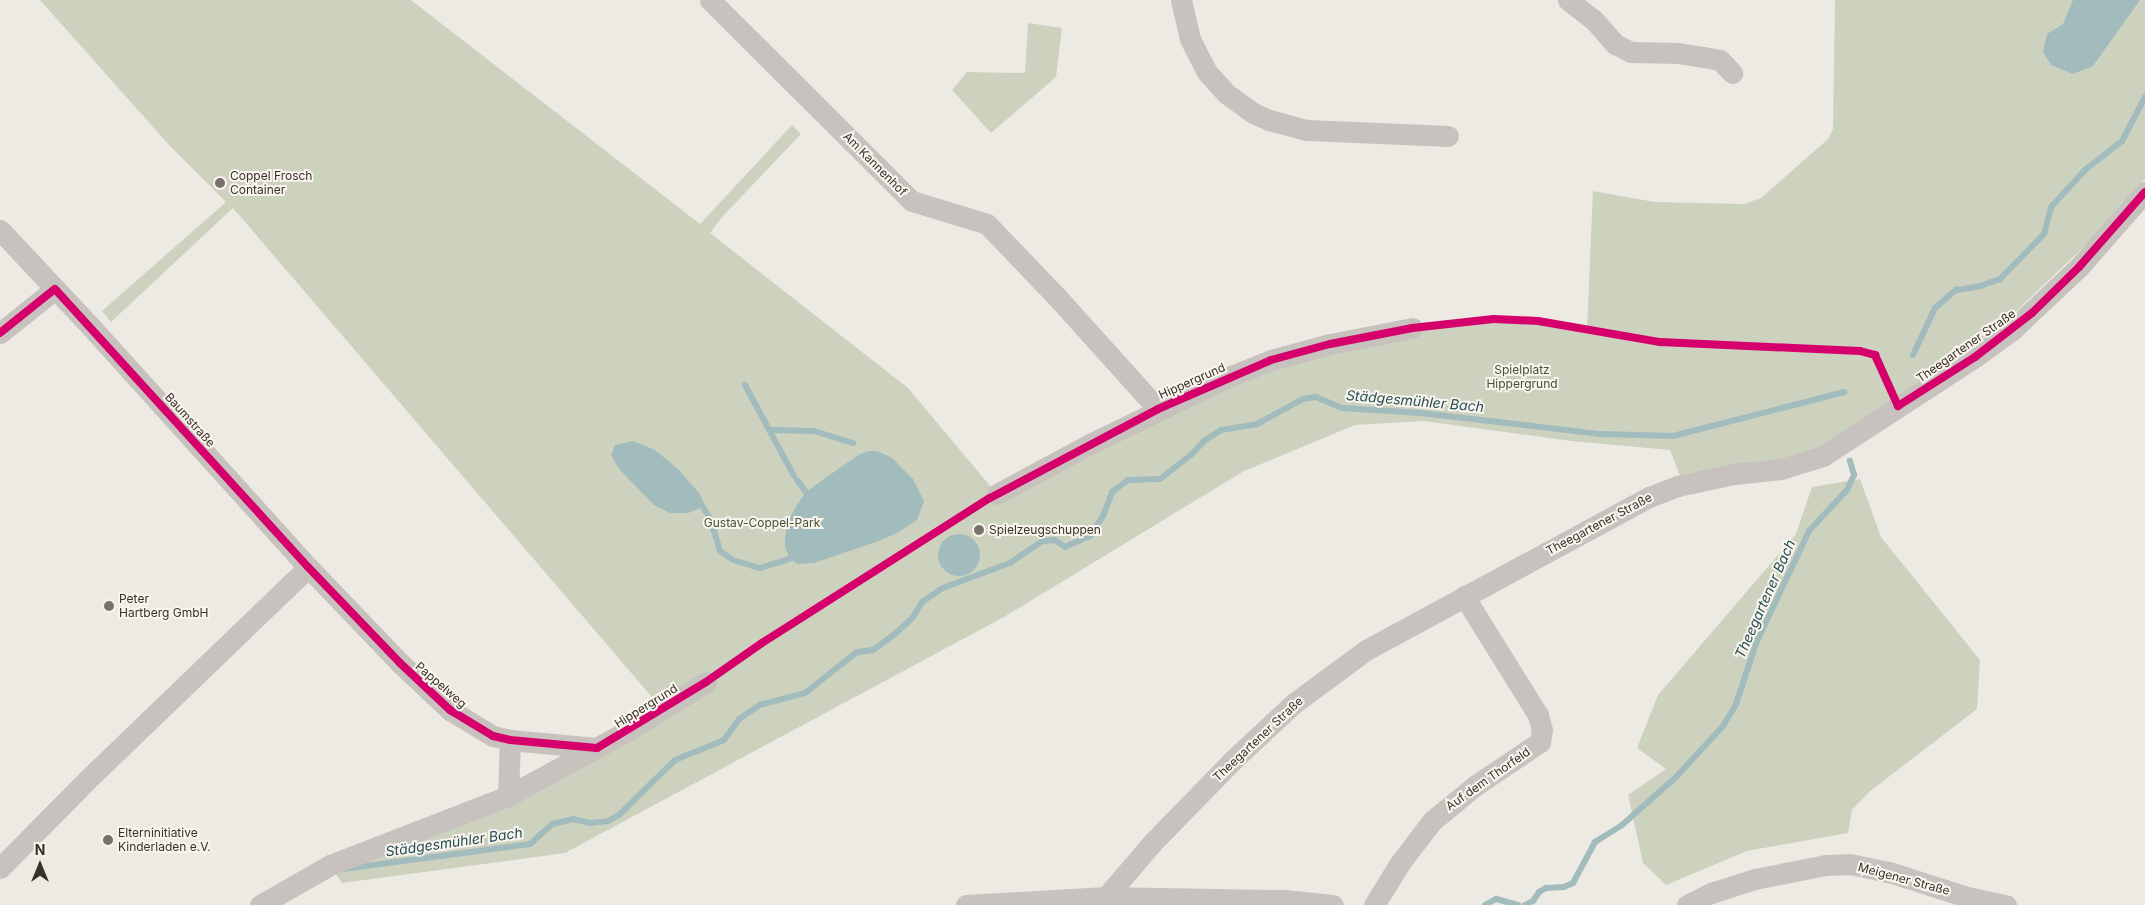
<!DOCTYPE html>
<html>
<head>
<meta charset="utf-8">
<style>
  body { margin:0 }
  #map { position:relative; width:2145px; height:905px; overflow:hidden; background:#edeae4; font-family:Inter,sans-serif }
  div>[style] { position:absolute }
  .green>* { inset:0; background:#cdd2bf }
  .water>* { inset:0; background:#a2bbbd }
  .round { border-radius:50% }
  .stream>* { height:6px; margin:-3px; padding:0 3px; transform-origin:3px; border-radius:3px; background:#a2bbbd }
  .street>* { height:21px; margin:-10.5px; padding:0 10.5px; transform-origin:10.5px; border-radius:10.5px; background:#c7c2bd }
  .cycleway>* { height:8px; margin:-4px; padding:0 4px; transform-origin:4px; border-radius:4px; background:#d6006c }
  .dots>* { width:14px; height:14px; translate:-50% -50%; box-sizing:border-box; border:2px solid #f9f4ed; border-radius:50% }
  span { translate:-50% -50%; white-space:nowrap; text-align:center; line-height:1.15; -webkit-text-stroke:4px #f9f4ed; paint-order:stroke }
  .street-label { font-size:12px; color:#38302b }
  .poi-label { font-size:12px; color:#38302b }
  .left { translate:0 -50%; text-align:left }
  .park-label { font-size:12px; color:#445431 }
  .water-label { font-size:14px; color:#244e56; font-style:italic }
  .north { position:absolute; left:15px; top:840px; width:50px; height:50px; -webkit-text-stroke:4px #f9f4ed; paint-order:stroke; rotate:0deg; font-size:14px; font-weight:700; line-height:20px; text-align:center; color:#38302b }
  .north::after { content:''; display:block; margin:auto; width:18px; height:22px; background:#38302b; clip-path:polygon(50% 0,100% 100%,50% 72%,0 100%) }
</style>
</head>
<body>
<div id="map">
  <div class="green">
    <div style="clip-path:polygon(40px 0,411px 0,700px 224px,792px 125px,801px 134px,723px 216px,710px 233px,908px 388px,997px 494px,1226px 378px,1412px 328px,1494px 319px,1538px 321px,1587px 328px,1593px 191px,1655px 202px,1744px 204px,1761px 198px,1828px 139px,1833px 129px,1835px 0,2145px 0,2145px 179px,2094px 237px,2008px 319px,1921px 384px,1831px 443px,1783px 460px,1680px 476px,1670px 450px,1571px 441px,1424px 421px,1355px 425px,1244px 471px,1004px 617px,565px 853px,342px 883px,330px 865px,508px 796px,657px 703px,233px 208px,111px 322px,102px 311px,226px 202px,169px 145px)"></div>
    <div style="clip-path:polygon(1028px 23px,1062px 28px,1056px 77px,991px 133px,952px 90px,967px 72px,1025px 73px)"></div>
    <div style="clip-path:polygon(1860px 479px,1881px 537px,1980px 660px,1977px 709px,1869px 792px,1852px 810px,1848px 833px,1747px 851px,1666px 885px,1643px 863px,1628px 795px,1666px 769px,1637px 748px,1658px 695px,1796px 534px,1812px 487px)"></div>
  </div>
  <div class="water">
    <div style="clip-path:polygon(2073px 0,2140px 0,2093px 66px,2073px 74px,2051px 65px,2043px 52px,2047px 34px,2063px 24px)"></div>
    <div style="clip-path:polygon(633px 441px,655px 450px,678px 469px,699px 493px,704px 503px,703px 507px,688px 513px,670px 513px,654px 505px,619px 469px,611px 455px,615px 445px)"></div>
    <div style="clip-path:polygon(869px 451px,877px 451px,892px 458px,913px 479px,924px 501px,917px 520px,899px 532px,879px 541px,814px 563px,798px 564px,790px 559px,785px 547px,785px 538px,787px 523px,797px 505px,806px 492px,828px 476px,860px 454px)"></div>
    <div class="round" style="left:938px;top:534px;width:42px;height:42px"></div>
  </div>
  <div class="stream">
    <div style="left:1913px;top:355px;width:52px;rotate:-64.9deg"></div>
    <div style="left:1935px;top:308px;width:28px;rotate:-41deg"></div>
    <div style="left:1956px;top:290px;width:24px;rotate:-9deg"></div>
    <div style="left:1980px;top:286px;width:21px;rotate:-19deg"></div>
    <div style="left:2000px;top:279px;width:63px;rotate:-45.6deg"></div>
    <div style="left:2044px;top:234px;width:28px;rotate:-75deg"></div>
    <div style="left:2051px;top:207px;width:50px;rotate:-47.4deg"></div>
    <div style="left:2085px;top:170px;width:47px;rotate:-38.1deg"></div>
    <div style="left:2122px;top:141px;width:50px;rotate:-62.4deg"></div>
    <div style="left:745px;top:385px;width:103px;rotate:61.7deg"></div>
    <div style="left:770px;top:430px;width:44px;rotate:1.3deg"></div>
    <div style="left:814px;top:431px;width:41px;rotate:17.1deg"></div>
    <div style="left:797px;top:480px;width:15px;rotate:53deg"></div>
    <div style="left:703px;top:507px;width:13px;rotate:58deg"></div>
    <div style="left:710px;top:518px;width:34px;rotate:73deg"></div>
    <div style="left:720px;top:551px;width:12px;rotate:35deg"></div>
    <div style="left:733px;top:560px;width:28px;rotate:17deg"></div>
    <div style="left:760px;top:568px;width:31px;rotate:-17deg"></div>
    <div style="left:343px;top:869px;width:189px;rotate:-7.6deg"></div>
    <div style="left:530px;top:844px;width:30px;rotate:-42deg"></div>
    <div style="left:552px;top:824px;width:22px;rotate:-13deg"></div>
    <div style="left:573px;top:819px;width:17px;rotate:13deg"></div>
    <div style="left:590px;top:823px;width:18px;rotate:-6deg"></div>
    <div style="left:608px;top:821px;width:13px;rotate:-29deg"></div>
    <div style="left:619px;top:815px;width:78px;rotate:-44.5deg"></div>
    <div style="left:675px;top:760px;width:53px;rotate:-22.2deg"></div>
    <div style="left:724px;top:740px;width:26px;rotate:-54deg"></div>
    <div style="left:739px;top:719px;width:25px;rotate:-34deg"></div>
    <div style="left:760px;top:705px;width:47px;rotate:-14.9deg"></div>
    <div style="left:805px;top:693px;width:66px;rotate:-38.3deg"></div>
    <div style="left:857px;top:652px;width:16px;rotate:-7deg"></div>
    <div style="left:873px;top:650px;width:27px;rotate:-36deg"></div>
    <div style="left:895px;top:634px;width:25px;rotate:-43deg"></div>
    <div style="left:913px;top:617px;width:17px;rotate:-59deg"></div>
    <div style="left:922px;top:602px;width:25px;rotate:-34deg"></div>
    <div style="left:943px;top:588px;width:72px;rotate:-20.5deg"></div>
    <div style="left:1010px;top:563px;width:40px;rotate:-34deg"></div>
    <div style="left:1043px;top:541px;width:12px;rotate:-5deg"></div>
    <div style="left:1055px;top:540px;width:12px;rotate:35deg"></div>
    <div style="left:1065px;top:547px;width:27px;rotate:-24deg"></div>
    <div style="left:1090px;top:536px;width:24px;rotate:-57deg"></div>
    <div style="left:1103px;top:516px;width:26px;rotate:-69deg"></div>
    <div style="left:1112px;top:492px;width:20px;rotate:-37deg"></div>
    <div style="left:1128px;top:480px;width:32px;rotate:-2deg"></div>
    <div style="left:1160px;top:479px;width:41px;rotate:-38deg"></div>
    <div style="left:1192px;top:454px;width:18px;rotate:-47deg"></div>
    <div style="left:1204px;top:441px;width:20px;rotate:-33deg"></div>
    <div style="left:1221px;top:430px;width:36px;rotate:-9deg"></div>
    <div style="left:1257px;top:424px;width:52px;rotate:-28.5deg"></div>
    <div style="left:1303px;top:399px;width:13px;rotate:-9deg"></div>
    <div style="left:1316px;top:397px;width:28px;rotate:23deg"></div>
    <div style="left:1342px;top:408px;width:79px;rotate:3.6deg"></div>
    <div style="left:1421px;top:413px;width:181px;rotate:6.7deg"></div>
    <div style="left:1601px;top:434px;width:72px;rotate:1.6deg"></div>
    <div style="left:1673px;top:436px;width:177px;rotate:-14.4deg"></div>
    <div style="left:1485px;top:905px;width:13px;rotate:-29deg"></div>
    <div style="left:1496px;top:899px;width:23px;rotate:15deg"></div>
    <div style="left:1525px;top:905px;width:9px;rotate:-27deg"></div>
    <div style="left:1533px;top:901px;width:11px;rotate:-56deg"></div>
    <div style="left:1539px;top:892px;width:8px;rotate:-30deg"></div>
    <div style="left:1546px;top:888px;width:18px;rotate:-3deg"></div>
    <div style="left:1564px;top:887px;width:10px;rotate:-24deg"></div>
    <div style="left:1573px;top:883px;width:47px;rotate:-61.8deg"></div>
    <div style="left:1595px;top:842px;width:32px;rotate:-32deg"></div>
    <div style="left:1622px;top:825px;width:72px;rotate:-41.6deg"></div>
    <div style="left:1676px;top:777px;width:69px;rotate:-47.3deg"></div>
    <div style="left:1723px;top:726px;width:26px;rotate:-59deg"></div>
    <div style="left:1736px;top:704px;width:66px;rotate:-71.6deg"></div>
    <div style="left:1757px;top:641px;width:122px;rotate:-64.7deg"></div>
    <div style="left:1809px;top:531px;width:56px;rotate:-47.2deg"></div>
    <div style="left:1847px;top:490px;width:17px;rotate:-65deg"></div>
    <div style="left:1854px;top:475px;width:15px;rotate:-106deg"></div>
  </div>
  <div class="street">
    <div style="left:710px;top:0;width:285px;rotate:44.9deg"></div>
    <div style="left:912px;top:201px;width:78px;rotate:17deg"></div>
    <div style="left:987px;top:224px;width:101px;rotate:46.2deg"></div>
    <div style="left:1057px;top:297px;width:151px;rotate:48deg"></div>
    <div style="left:1181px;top:0;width:40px;rotate:77deg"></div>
    <div style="left:1190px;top:39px;width:36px;rotate:63deg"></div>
    <div style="left:1206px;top:71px;width:31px;rotate:48deg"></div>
    <div style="left:1227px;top:94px;width:32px;rotate:36deg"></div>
    <div style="left:1253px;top:113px;width:17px;rotate:24deg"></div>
    <div style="left:1269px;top:120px;width:39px;rotate:15deg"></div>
    <div style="left:1307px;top:130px;width:141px;rotate:2.4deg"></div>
    <div style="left:1568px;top:0;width:33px;rotate:38deg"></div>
    <div style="left:1594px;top:20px;width:32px;rotate:49deg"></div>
    <div style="left:1615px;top:44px;width:18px;rotate:27deg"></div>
    <div style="left:1631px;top:52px;width:47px;rotate:1.2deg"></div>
    <div style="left:1678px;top:53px;width:26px;rotate:9deg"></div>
    <div style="left:1704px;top:57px;width:16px;rotate:11deg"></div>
    <div style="left:1720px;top:60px;width:18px;rotate:47deg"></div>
    <div style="left:0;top:230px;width:134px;rotate:46.8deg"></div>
    <div style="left:92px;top:328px;width:322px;rotate:47.9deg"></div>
    <div style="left:308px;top:567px;width:133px;rotate:46.2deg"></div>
    <div style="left:400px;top:663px;width:69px;rotate:43.2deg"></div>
    <div style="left:450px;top:710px;width:50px;rotate:31.2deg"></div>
    <div style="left:493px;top:736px;width:17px;rotate:13deg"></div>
    <div style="left:510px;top:740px;width:87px;rotate:5.3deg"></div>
    <div style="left:0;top:333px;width:70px;rotate:-38.7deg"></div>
    <div style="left:997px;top:494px;width:106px;rotate:-28.3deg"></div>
    <div style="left:1090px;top:444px;width:151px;rotate:-25.9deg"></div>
    <div style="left:1226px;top:378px;width:48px;rotate:-21.8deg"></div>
    <div style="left:1271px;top:360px;width:61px;rotate:-15.2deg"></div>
    <div style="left:1330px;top:344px;width:84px;rotate:-11deg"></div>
    <div style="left:508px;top:796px;width:56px;rotate:-88deg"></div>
    <div style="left:0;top:868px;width:124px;rotate:-45.3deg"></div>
    <div style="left:87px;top:780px;width:307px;rotate:-43.9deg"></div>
    <div style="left:260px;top:905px;width:81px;rotate:-29.7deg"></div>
    <div style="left:330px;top:865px;width:191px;rotate:-21.2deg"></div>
    <div style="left:508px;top:796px;width:136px;rotate:-28.6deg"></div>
    <div style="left:627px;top:731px;width:93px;rotate:-31.8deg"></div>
    <div style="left:966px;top:905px;width:139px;rotate:-3.3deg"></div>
    <div style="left:1105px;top:897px;width:179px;rotate:1deg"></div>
    <div style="left:1284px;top:900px;width:49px;rotate:5.8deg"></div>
    <div style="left:1099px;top:905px;width:83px;rotate:-49.4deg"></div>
    <div style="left:1153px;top:842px;width:115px;rotate:-45.7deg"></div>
    <div style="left:1233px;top:760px;width:82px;rotate:-43deg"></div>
    <div style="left:1293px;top:704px;width:91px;rotate:-36.5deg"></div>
    <div style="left:1366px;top:650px;width:322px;rotate:-28.4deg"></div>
    <div style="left:1649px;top:497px;width:31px;rotate:-21deg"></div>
    <div style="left:1678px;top:486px;width:57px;rotate:-12.1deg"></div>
    <div style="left:1734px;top:474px;width:47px;rotate:-6.1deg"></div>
    <div style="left:1781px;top:469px;width:44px;rotate:-17.2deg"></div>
    <div style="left:1823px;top:456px;width:181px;rotate:-33.1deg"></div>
    <div style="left:1975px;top:357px;width:46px;rotate:-36.1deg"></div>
    <div style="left:2012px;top:330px;width:92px;rotate:-43.2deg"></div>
    <div style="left:2079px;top:267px;width:100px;rotate:-48.7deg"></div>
    <div style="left:1374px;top:905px;width:49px;rotate:-58.2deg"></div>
    <div style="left:1400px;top:863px;width:53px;rotate:-52.7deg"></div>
    <div style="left:1432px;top:821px;width:57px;rotate:-39.3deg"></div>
    <div style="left:1476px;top:785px;width:77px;rotate:-33.9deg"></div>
    <div style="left:1540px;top:742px;width:12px;rotate:-81deg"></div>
    <div style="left:1542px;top:730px;width:16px;rotate:-105deg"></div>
    <div style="left:1538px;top:715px;width:140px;rotate:-121.9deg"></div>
    <div style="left:1687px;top:905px;width:27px;rotate:-27deg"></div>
    <div style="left:1711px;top:893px;width:46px;rotate:-17.7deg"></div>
    <div style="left:1755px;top:879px;width:72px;rotate:-11.2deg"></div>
    <div style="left:1826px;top:865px;width:24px;rotate:-2deg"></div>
    <div style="left:1850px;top:864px;width:40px;rotate:12deg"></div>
    <div style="left:1889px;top:872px;width:82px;rotate:17.8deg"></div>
    <div style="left:1967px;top:897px;width:40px;rotate:12deg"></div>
  </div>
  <div class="cycleway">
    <div style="left:0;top:333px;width:70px;rotate:-38.7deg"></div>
    <div style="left:55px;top:289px;width:376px;rotate:47.7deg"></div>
    <div style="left:308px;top:567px;width:133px;rotate:46.2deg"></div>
    <div style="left:400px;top:663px;width:69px;rotate:43.2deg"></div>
    <div style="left:450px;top:710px;width:50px;rotate:31.2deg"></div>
    <div style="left:493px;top:736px;width:17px;rotate:13deg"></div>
    <div style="left:510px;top:740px;width:87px;rotate:5.3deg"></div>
    <div style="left:597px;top:748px;width:127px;rotate:-31.2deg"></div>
    <div style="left:706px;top:682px;width:68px;rotate:-34.9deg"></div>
    <div style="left:762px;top:643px;width:270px;rotate:-32.5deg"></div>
    <div style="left:990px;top:498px;width:190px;rotate:-27.9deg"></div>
    <div style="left:1158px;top:409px;width:123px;rotate:-23.4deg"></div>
    <div style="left:1271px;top:360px;width:61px;rotate:-15.2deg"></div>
    <div style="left:1330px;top:344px;width:84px;rotate:-11deg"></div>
    <div style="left:1412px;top:328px;width:82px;rotate:-6.3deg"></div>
    <div style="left:1494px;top:319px;width:44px;rotate:2.6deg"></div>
    <div style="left:1538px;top:321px;width:124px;rotate:9.8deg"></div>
    <div style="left:1660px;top:342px;width:200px;rotate:2.6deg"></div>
    <div style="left:1860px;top:351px;width:16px;rotate:15deg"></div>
    <div style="left:1875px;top:355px;width:56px;rotate:65.7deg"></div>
    <div style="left:1898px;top:406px;width:91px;rotate:-32.5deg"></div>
    <div style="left:1975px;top:357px;width:72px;rotate:-37.7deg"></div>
    <div style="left:2032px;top:313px;width:66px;rotate:-44.4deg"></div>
    <div style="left:2079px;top:267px;width:100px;rotate:-48.7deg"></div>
  </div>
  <div class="dots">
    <div style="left:220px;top:183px;background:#77716c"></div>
    <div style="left:979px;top:530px;background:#77716c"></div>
    <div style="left:109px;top:606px;background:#77716c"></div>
    <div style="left:108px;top:840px;background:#77716c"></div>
  </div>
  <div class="street-label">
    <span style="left:875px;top:164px;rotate:45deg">Am Kannenhof</span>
    <span style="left:1966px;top:346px;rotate:-35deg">Theegartener Straße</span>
    <span style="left:1192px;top:381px;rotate:-24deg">Hippergrund</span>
    <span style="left:190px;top:420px;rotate:48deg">Baumstraße</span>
    <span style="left:1599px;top:524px;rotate:-28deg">Theegartener Straße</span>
    <span style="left:441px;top:685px;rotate:41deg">Pappelweg</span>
    <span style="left:646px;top:706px;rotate:-32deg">Hippergrund</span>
    <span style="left:1258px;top:739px;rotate:-43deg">Theegartener Straße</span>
    <span style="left:1488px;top:779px;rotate:-35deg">Auf dem Thorfeld</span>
    <span style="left:1904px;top:879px;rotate:15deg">Meigener Straße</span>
  </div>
  <div class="poi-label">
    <span class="left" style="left:230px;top:183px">Coppel Frosch<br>Container</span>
    <span class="left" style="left:989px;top:530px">Spielzeugschuppen</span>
    <span class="left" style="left:119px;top:606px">Peter<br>Hartberg GmbH</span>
    <span class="left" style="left:118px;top:840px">Elterninitiative<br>Kinderladen e.V.</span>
  </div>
  <div class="park-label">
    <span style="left:1522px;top:377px">Spielplatz<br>Hippergrund</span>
    <span style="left:762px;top:523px">Gustav-Coppel-Park</span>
  </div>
  <div class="water-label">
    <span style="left:1415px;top:401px;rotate:5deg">Städgesmühler Bach</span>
    <span style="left:1765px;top:599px;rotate:-66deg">Theegartener Bach</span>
    <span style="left:454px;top:842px;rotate:-8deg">Städgesmühler Bach</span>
  </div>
  <div class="north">N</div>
</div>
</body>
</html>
